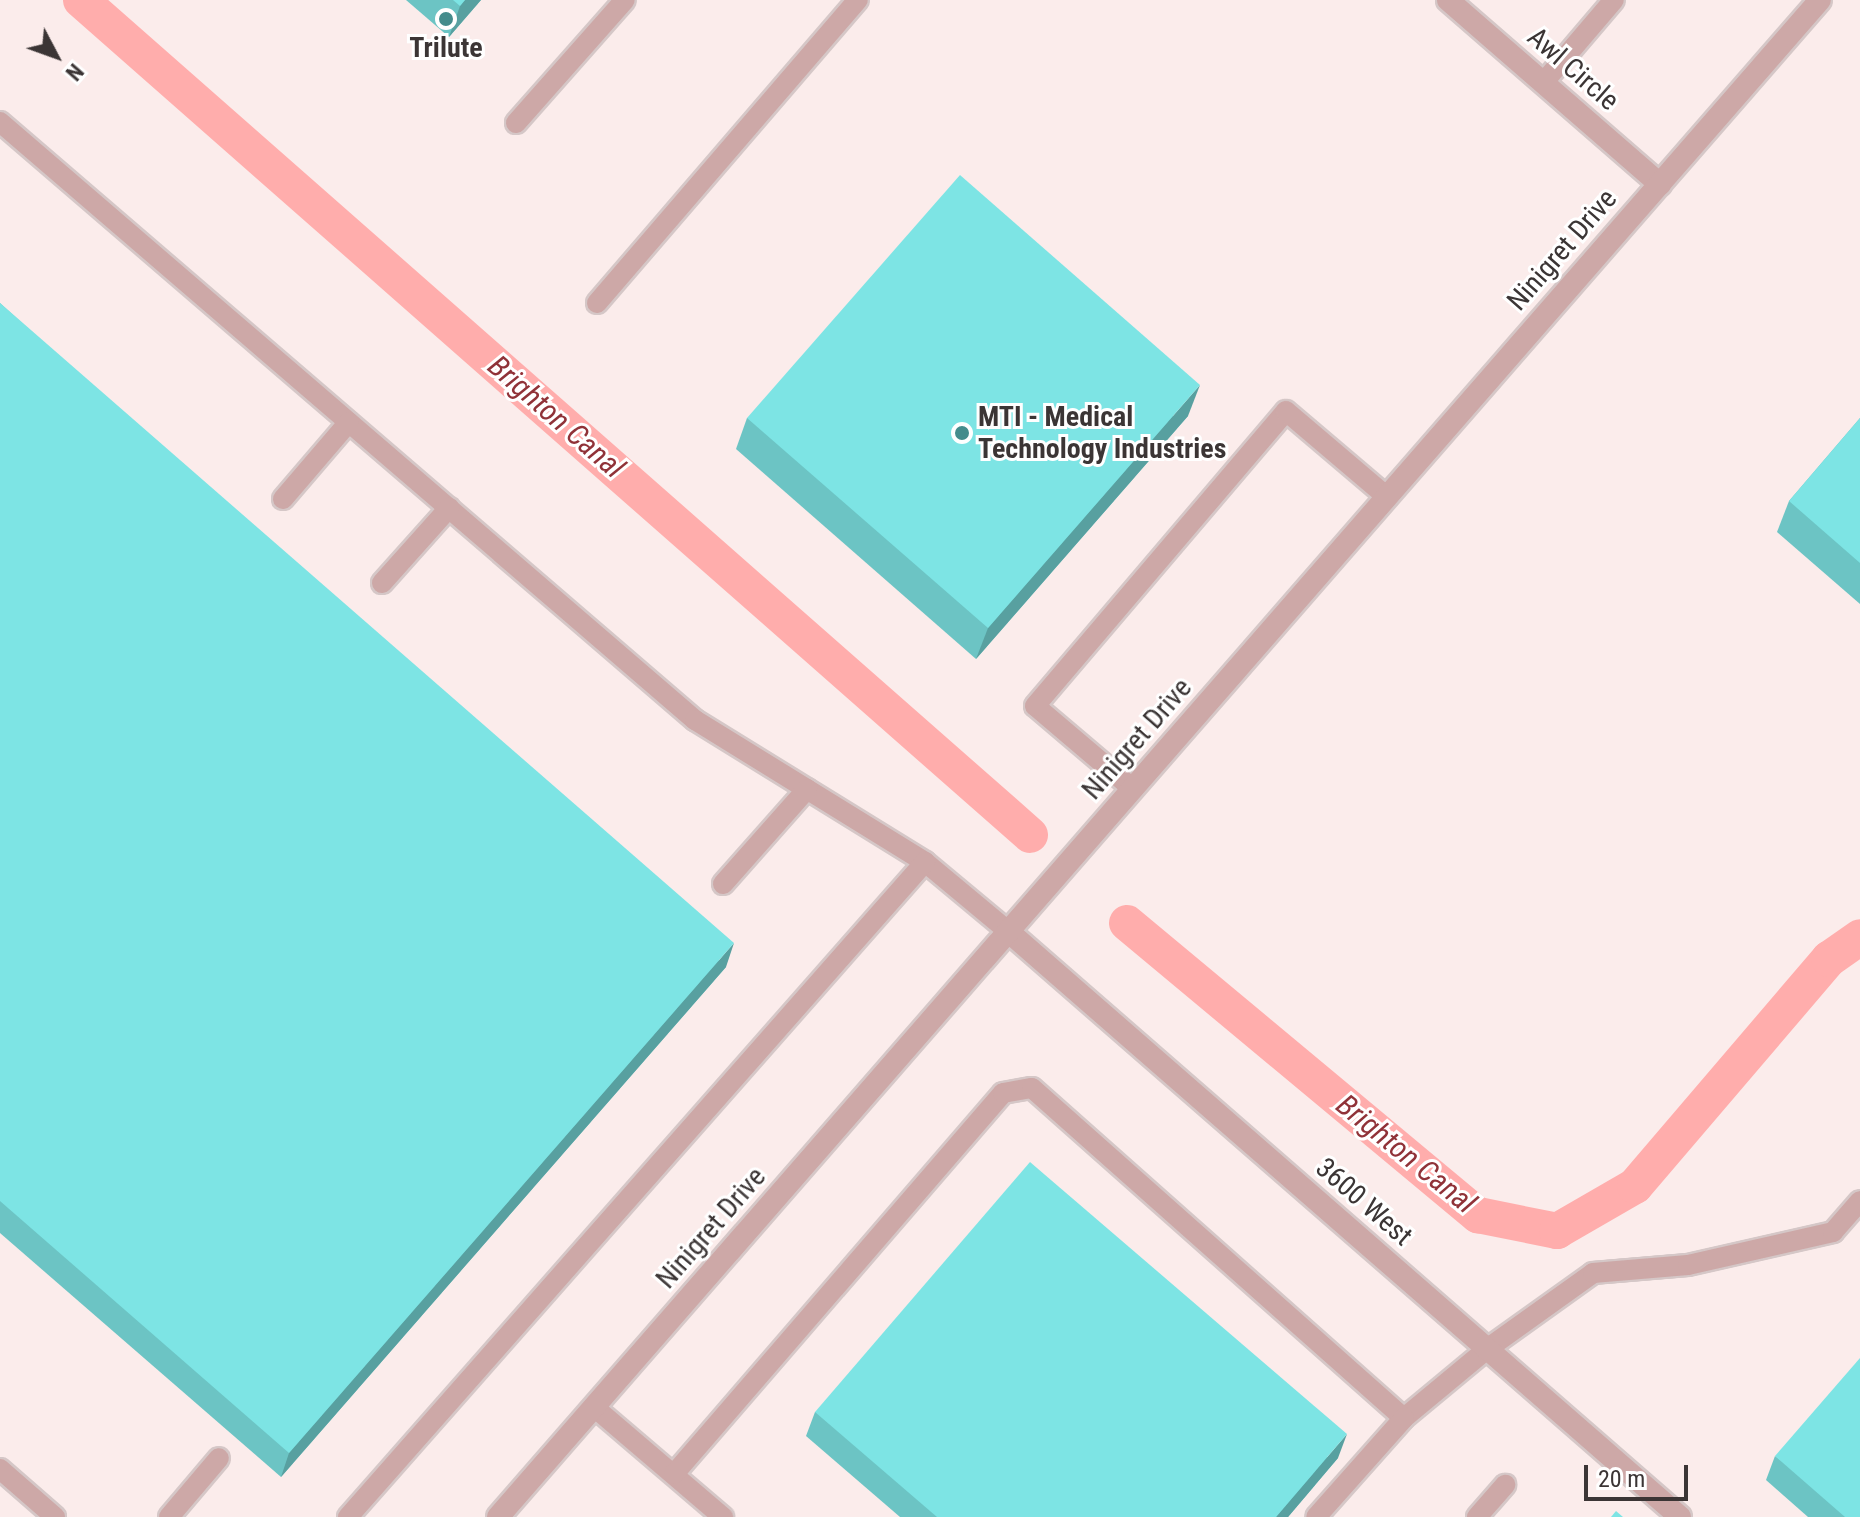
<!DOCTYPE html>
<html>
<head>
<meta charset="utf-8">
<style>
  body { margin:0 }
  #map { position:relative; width:1860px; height:1517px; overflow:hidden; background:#fbeceb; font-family:"Roboto Condensed",sans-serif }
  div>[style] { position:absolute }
  .canal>* { height:36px; margin:-18px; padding:0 18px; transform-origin:18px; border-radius:18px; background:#ffadac }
  .roads { filter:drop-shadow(2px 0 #d5c7c7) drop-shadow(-2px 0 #d5c7c7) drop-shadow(0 2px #d5c7c7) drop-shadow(0 -2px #d5c7c7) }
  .service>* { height:20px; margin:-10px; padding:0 10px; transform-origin:10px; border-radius:10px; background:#cda8a7 }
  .minor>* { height:22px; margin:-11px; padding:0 11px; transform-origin:11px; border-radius:11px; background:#cda8a7 }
  .wall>* { inset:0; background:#6cc4c4 }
  .shaded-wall>* { inset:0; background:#58a0a0 }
  .building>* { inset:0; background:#7de4e4 }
  .dots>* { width:22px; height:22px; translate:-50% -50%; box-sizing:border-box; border:4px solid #fff; border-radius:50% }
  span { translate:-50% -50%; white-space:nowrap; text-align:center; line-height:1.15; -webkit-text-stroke:6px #fff; paint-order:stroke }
  .poi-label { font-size:28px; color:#3b3535; font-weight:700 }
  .left { translate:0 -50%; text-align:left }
  .street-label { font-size:28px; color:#3b3535 }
  .water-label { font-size:30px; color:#903238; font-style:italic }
  .north { position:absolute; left:16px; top:16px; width:80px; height:80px; -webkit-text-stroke:6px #fff; paint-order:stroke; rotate:131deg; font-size:22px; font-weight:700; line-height:32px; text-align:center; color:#3b3535 }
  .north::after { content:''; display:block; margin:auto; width:28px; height:36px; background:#3b3535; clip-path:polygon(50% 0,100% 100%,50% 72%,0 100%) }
  .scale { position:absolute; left:1584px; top:1465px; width:104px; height:36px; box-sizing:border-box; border:4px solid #3b3535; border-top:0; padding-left:10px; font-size:24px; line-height:28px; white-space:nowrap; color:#3b3535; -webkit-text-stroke:6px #fff; paint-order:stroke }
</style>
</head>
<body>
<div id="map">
  <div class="canal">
    <div style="left:81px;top:0;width:1264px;rotate:41.34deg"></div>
    <div style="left:1127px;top:923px;width:457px;rotate:39.8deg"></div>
    <div style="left:1478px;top:1215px;width:81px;rotate:11.4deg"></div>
    <div style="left:1557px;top:1231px;width:90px;rotate:-30deg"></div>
    <div style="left:1635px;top:1186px;width:299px;rotate:-49.5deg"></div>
    <div style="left:1829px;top:959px;width:38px;rotate:-35deg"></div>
  </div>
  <div class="roads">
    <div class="service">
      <div style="left:1543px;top:83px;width:109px;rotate:-49.5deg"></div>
      <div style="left:0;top:122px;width:917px;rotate:40.71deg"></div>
      <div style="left:695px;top:720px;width:270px;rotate:31.7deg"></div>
      <div style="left:925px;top:862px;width:109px;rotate:39.8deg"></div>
      <div style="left:516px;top:123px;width:164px;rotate:-48.5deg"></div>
      <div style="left:597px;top:303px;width:400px;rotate:-49.3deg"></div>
      <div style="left:283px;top:499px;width:101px;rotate:-49.4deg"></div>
      <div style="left:382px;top:583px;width:101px;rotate:-48.2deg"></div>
      <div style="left:1133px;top:789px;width:128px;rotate:-139.7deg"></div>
      <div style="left:1035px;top:706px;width:387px;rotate:-49.6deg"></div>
      <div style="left:1286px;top:411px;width:133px;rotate:40.4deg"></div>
      <div style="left:723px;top:884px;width:127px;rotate:-48.5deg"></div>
      <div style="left:594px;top:1407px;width:170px;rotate:40.5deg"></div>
      <div style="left:1404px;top:1418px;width:108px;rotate:-39.7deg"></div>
      <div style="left:1487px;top:1349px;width:130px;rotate:-35.6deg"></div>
      <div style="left:1593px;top:1273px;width:95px;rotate:-4.8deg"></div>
      <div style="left:1688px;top:1265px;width:149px;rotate:-12.8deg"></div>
      <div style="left:1833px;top:1232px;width:41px;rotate:-48.9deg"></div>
      <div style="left:0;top:1469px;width:73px;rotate:41.1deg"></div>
      <div style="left:674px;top:1474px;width:503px;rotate:-49.19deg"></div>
      <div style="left:1003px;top:1093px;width:29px;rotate:-10deg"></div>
      <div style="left:1032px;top:1088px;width:497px;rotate:41.6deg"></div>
      <div style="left:1404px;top:1418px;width:132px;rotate:131.6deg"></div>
      <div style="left:169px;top:1517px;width:77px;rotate:-49.7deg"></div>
      <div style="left:348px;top:1517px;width:873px;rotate:-48.62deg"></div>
      <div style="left:1477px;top:1517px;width:43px;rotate:-48.8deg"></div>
    </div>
    <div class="minor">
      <div style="left:1448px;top:0;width:281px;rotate:41deg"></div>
      <div style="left:1009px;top:932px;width:890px;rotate:41.08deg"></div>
      <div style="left:498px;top:1517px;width:2012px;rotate:-48.93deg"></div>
    </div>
  </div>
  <div class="wall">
    <div style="clip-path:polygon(406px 0,481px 0,449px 37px)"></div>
    <div style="clip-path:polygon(0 303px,726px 967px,281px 1477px,0 1233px)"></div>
    <div style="clip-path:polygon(1188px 416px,976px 659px,736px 449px,747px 418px)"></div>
    <div style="clip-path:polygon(1860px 418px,1860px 604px,1777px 532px,1789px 501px)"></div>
    <div style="clip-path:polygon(815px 1412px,1338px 1458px,1288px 1517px,900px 1517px,806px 1436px)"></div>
    <div style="clip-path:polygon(1775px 1456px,1860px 1517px,1808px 1517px,1766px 1480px)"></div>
  </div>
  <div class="shaded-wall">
    <div style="clip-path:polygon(465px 0,481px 0,449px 37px,460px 6px)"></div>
    <div style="clip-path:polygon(1200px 385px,1188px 416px,976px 659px,988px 628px)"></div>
    <div style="clip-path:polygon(734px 943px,726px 967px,281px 1477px,289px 1453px)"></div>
    <div style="clip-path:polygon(1347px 1434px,1338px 1458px,1288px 1517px,1276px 1517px)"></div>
  </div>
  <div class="building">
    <div style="clip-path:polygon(453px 0,465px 0,460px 6px)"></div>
    <div style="clip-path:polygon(960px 175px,1200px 385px,988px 628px,747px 418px)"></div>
    <div style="clip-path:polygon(0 303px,734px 943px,289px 1453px,0 1201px)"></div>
    <div style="clip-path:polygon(1860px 418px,1860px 563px,1789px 501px)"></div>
    <div style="clip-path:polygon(1030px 1162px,1347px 1434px,1276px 1517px,937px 1517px,815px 1412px)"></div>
    <div style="clip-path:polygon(1860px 1358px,1860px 1517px,1845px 1517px,1775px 1456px)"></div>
    <div style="clip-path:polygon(1616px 1511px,1623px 1517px,1611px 1517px)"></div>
  </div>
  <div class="dots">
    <div style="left:446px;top:19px;background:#448c8c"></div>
    <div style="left:962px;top:433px;background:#448c8c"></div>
  </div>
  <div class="poi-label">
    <span style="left:446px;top:48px">Trilute</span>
    <span class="left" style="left:978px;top:433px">MTI - Medical<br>Technology Industries</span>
  </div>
  <div class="street-label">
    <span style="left:1573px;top:69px;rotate:41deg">Awl Circle</span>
    <span style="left:1562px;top:250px;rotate:-49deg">Ninigret Drive</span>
    <span style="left:1137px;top:739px;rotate:-49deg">Ninigret Drive</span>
    <span style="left:1364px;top:1202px;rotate:41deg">3600 West</span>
    <span style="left:711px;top:1228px;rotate:-49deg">Ninigret Drive</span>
  </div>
  <div class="water-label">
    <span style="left:556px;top:417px;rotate:41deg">Brighton Canal</span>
    <span style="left:1406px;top:1154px;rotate:39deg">Brighton Canal</span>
  </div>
  <div class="north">N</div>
  <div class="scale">20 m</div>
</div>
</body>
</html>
